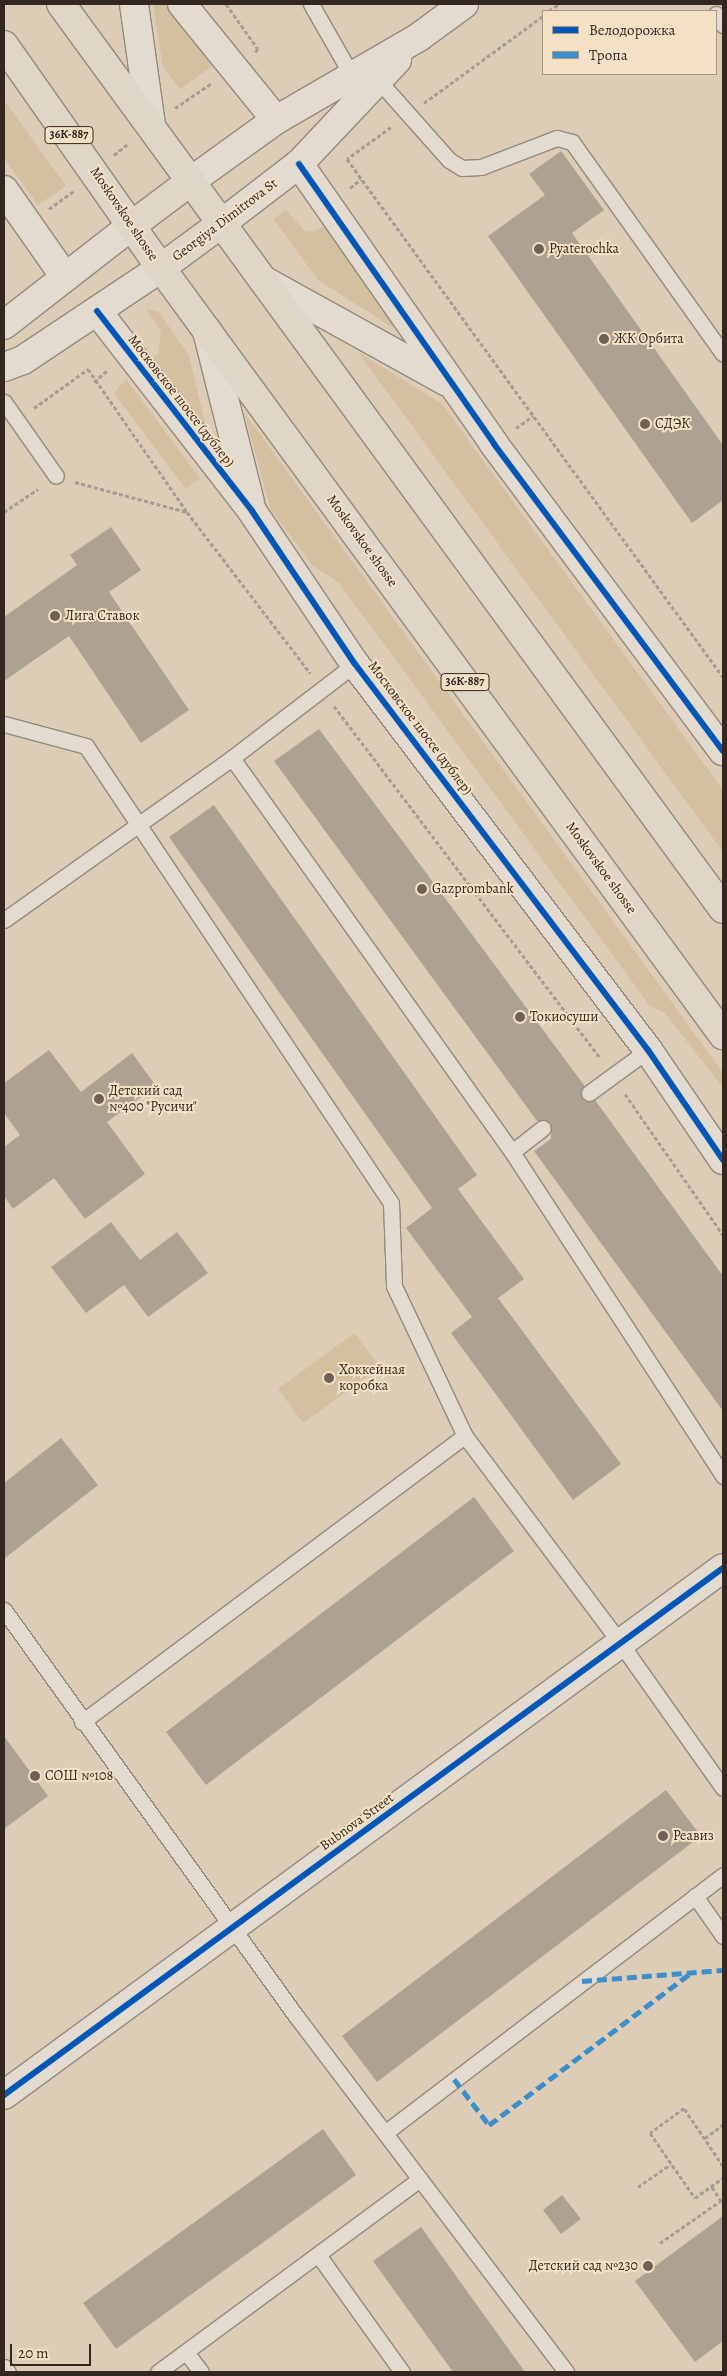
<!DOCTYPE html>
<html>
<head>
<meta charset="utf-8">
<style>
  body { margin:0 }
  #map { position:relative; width:727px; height:2376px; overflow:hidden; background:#ddcdb6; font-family:Alegreya,serif }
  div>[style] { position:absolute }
  .green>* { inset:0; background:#d5bfa1 }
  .building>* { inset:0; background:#ada292 }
  .path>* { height:3px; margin-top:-1.5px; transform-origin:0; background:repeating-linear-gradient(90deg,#a59d95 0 4px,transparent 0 6.5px) }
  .roads { filter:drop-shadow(1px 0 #94897c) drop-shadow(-1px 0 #94897c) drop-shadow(0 1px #94897c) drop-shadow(0 -1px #94897c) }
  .service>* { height:15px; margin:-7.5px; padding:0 7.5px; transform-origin:7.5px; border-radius:7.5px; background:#e3dbd0 }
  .minor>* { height:28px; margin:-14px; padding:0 14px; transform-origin:14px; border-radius:14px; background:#e3dbd0 }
  .secondary>* { height:28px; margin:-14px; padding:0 14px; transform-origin:14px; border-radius:14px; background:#e3dbd0 }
  .primary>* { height:28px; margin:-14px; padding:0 14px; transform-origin:14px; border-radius:14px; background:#dfd6c8 }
  .quiet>* { height:5px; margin-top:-2.5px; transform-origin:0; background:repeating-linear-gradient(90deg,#3d8fcb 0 10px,transparent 0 15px) }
  .cycleway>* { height:6px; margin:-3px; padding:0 3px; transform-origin:3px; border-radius:3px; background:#0057b8 }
  .dots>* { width:14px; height:14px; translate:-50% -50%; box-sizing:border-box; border:2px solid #f3e0c5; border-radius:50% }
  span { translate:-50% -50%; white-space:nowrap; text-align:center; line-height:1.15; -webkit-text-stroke:4px #f3e0c5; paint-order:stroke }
  .shield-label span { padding:1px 4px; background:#f3e0c5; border:1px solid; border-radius:4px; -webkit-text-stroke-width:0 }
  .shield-label { font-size:12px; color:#342721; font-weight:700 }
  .street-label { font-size:14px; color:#342721 }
  .poi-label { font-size:14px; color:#342721 }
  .left { translate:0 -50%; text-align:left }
  .right { translate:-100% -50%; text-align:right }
  .frame { position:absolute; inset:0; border:5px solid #342721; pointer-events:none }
  .legend { position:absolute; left:542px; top:10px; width:175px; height:65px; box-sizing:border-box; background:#f3e0c5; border:1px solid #a79683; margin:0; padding:6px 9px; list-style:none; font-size:15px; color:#342721 }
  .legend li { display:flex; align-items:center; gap:10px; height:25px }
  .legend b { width:25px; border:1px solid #a79683 }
  .scale { position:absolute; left:10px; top:2344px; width:81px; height:22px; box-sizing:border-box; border:2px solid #342721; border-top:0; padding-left:6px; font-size:15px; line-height:18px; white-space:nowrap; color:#342721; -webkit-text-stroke:4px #f3e0c5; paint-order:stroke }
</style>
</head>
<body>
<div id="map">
  <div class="green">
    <div style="clip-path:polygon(153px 4px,166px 4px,212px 66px,180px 89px,163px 67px)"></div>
    <div style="clip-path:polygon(4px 100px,66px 186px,38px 205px,4px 158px)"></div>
    <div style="clip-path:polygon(286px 210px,305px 231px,314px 232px,328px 223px,406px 336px,318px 280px,273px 219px)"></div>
    <div style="clip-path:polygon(146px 309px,159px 312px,189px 356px,209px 439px,151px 359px,158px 354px,161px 331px)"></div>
    <div style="clip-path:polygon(358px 352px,442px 404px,723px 790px,723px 852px)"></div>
    <div style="clip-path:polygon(126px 379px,200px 478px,186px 489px,114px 393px)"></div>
    <div style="clip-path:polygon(244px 412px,723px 1073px,723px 1088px,665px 1013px,650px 1006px,339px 583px,313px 566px,271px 510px)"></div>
    <div style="clip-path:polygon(354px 1333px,380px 1367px,303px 1423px,278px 1389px)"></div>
  </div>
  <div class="building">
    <div style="clip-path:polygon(561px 151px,604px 210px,572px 233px,723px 445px,723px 500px,692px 523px,488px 236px,545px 195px,529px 174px)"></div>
    <div style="clip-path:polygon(111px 527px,141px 570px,109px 592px,189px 710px,141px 743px,69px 636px,4px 681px,4px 617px,77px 565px,70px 555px)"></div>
    <div style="clip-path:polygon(319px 729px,584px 1085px,582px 1099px,595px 1100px,723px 1276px,723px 1411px,534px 1151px,551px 1139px,551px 1123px,537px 1121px,274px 761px)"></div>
    <div style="clip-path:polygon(214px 805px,477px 1175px,458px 1189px,524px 1279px,498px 1298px,621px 1464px,573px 1500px,451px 1333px,472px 1317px,406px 1228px,432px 1208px,169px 837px)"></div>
    <div style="clip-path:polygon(49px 1050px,81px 1092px,132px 1053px,156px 1086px,107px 1122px,145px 1174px,85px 1219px,54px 1178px,13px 1209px,4px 1196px,4px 1147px,20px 1135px,4px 1113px,4px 1083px)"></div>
    <div style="clip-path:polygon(111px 1222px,140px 1260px,177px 1232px,208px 1273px,148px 1317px,124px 1285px,86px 1313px,51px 1267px)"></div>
    <div style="clip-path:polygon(61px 1438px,98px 1485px,4px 1559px,4px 1483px)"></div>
    <div style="clip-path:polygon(474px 1497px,514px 1551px,206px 1785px,166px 1732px)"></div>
    <div style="clip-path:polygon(4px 1736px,48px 1796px,4px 1829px)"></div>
    <div style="clip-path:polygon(666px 1790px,701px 1836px,377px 2082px,342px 2036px)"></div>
    <div style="clip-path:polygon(323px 2129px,356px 2175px,116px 2349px,83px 2303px)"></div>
    <div style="clip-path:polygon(562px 2195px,581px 2219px,561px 2234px,543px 2210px)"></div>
    <div style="clip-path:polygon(723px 2216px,723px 2341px,695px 2362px,635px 2281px)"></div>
    <div style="clip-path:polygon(421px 2227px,525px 2372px,453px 2372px,373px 2261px)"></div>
  </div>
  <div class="path">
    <div style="left:226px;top:4px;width:55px;rotate:54.6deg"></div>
    <div style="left:258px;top:49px;width:4px;rotate:135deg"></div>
    <div style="left:549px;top:11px;width:12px;rotate:-35deg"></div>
    <div style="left:424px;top:103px;width:147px;rotate:-36.2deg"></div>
    <div style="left:175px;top:108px;width:45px;rotate:-34deg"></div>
    <div style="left:391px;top:127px;width:54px;rotate:144deg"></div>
    <div style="left:347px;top:159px;width:640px;rotate:54.03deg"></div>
    <div style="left:114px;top:155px;width:19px;rotate:-39deg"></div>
    <div style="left:350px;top:188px;width:14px;rotate:-39deg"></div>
    <div style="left:49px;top:209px;width:31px;rotate:-36deg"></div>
    <div style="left:94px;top:382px;width:18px;rotate:-41deg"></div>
    <div style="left:34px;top:408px;width:67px;rotate:-35.8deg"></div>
    <div style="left:88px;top:369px;width:174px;rotate:55.3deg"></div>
    <div style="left:187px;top:512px;width:203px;rotate:52.6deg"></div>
    <div style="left:516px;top:428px;width:21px;rotate:-35deg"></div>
    <div style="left:75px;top:482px;width:116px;rotate:15deg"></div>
    <div style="left:4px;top:512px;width:41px;rotate:-34.1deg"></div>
    <div style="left:334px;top:706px;width:441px;rotate:52.9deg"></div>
    <div style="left:625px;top:1094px;width:172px;rotate:55.2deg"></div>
    <div style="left:705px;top:2138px;width:22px;rotate:-36deg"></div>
    <div style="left:723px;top:2166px;width:70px;rotate:-123.9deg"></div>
    <div style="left:684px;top:2108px;width:42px;rotate:143.7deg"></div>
    <div style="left:650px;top:2133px;width:79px;rotate:55.3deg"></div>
    <div style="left:695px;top:2198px;width:34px;rotate:-36deg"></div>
    <div style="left:638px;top:2187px;width:40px;rotate:-34.9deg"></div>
    <div style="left:712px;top:2187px;width:17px;rotate:57deg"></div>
    <div style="left:660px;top:2243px;width:77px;rotate:-34.9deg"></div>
  </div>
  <div class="roads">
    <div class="service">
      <div style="left:311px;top:4px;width:83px;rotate:60.3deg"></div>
      <div style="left:716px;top:14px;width:13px;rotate:58deg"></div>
      <div style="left:378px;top:80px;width:107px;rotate:48.4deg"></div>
      <div style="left:449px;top:160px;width:15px;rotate:32deg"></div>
      <div style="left:462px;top:168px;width:19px;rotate:-3deg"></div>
      <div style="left:481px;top:167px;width:81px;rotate:-20.9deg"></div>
      <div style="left:557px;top:138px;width:16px;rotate:15deg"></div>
      <div style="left:572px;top:142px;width:260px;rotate:54.5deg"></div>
      <div style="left:4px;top:402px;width:90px;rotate:54.9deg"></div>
      <div style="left:4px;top:724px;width:85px;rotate:15deg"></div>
      <div style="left:86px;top:746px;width:549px;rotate:56.28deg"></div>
      <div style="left:391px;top:1203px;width:83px;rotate:87.9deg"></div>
      <div style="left:394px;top:1286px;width:166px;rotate:64.7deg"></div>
      <div style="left:465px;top:1436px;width:260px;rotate:53.1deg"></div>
      <div style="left:621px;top:1644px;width:176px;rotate:54.7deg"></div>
      <div style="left:232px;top:758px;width:483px;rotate:54.6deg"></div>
      <div style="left:512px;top:1152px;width:387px;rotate:56.9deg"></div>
      <div style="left:4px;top:920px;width:280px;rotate:-35.4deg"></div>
      <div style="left:232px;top:758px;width:155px;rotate:-37.4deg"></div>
      <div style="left:589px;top:1093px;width:73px;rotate:-36.1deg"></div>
      <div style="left:512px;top:1152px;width:39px;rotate:-38deg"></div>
      <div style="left:4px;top:1610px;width:500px;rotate:54.28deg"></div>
      <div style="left:296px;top:2016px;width:447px;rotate:52.8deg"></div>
      <div style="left:82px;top:1722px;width:478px;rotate:-36.8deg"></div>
      <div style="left:695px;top:1896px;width:49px;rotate:55deg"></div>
      <div style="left:386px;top:2132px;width:424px;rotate:-37.3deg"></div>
      <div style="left:319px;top:2256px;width:143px;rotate:54.4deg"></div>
      <div style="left:186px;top:2352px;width:25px;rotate:53deg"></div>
      <div style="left:4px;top:2367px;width:6px;rotate:51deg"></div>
      <div style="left:158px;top:2372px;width:325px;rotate:-36.4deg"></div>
    </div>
    <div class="minor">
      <div style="left:134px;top:4px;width:122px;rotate:82deg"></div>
      <div style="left:182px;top:4px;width:149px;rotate:51deg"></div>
      <div style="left:299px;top:164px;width:341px;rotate:55.1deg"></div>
      <div style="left:494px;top:444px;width:383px;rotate:53.3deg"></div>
      <div style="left:4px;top:190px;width:106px;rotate:55deg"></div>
      <div style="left:263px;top:280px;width:210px;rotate:29deg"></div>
      <div style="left:97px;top:311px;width:253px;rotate:52.2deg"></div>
      <div style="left:252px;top:511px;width:184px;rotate:56.1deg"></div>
      <div style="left:355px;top:664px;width:485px;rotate:52.8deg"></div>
      <div style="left:648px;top:1050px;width:133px;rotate:55.7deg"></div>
      <div style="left:207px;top:331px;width:176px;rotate:75.9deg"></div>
      <div style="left:4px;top:2095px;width:891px;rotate:-36.24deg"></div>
    </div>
    <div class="secondary">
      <div style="left:191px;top:181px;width:105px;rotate:-35.7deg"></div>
      <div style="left:276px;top:120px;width:165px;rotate:-30.1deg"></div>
      <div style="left:419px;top:37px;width:56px;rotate:-36.3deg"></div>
      <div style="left:222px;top:223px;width:97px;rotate:-37.5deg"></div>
      <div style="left:299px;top:164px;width:143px;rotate:-46.7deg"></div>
      <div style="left:4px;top:325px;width:161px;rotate:-37.9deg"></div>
      <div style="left:4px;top:367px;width:20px;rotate:-20deg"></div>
      <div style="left:23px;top:360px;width:166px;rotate:-33.7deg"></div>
    </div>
    <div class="primary">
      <div style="left:61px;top:4px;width:1121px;rotate:53.81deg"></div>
      <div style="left:4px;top:45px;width:273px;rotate:54.9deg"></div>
      <div style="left:161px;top:268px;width:951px;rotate:53.77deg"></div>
      <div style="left:131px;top:226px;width:75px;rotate:-36.9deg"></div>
      <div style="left:161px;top:268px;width:76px;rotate:-36.4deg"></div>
    </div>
  </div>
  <div class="quiet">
    <div style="left:582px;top:1981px;width:141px;rotate:-4.5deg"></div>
    <div style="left:454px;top:2079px;width:58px;rotate:52.7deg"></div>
    <div style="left:489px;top:2125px;width:253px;rotate:-37deg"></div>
  </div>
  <div class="cycleway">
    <div style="left:299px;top:164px;width:341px;rotate:55.1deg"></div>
    <div style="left:494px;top:444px;width:383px;rotate:53.3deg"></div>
    <div style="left:97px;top:311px;width:253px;rotate:52.2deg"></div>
    <div style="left:252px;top:511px;width:184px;rotate:56.1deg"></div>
    <div style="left:355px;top:664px;width:485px;rotate:52.8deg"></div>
    <div style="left:648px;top:1050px;width:133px;rotate:55.7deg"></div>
    <div style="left:4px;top:2095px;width:891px;rotate:-36.24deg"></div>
  </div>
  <div class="dots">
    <div style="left:539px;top:249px;background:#6f6155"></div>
    <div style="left:604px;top:339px;background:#6f6155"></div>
    <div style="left:645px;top:424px;background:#6f6155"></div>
    <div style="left:55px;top:616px;background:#6f6155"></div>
    <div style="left:422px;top:889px;background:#6f6155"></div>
    <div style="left:520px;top:1017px;background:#6f6155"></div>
    <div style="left:99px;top:1099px;background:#6f6155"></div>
    <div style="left:329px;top:1378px;background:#6f6155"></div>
    <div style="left:35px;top:1776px;background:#6f6155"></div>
    <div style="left:663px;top:1836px;background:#6f6155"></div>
    <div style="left:648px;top:2266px;background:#6f6155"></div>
  </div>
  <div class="shield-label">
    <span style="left:69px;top:135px">36К-887</span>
    <span style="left:465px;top:682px">36К-887</span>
  </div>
  <div class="street-label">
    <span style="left:124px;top:214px;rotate:56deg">Moskovskoe shosse</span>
    <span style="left:225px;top:220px;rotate:-37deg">Georgiya Dimitrova St</span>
    <span style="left:181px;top:401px;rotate:52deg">Московское шоссе (дублер)</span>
    <span style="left:362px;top:541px;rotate:54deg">Moskovskoe shosse</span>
    <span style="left:420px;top:728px;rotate:53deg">Московское шоссе (дублер)</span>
    <span style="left:601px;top:868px;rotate:54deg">Moskovskoe shosse</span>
    <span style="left:357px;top:1822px;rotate:-36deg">Bubnova Street</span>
  </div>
  <div class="poi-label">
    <span class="left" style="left:549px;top:249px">Pyaterochka</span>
    <span class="left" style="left:614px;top:339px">ЖК Орбита</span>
    <span class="left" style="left:655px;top:424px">СДЭК</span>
    <span class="left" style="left:65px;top:616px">Лига Ставок</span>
    <span class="left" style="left:432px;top:889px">Gazprombank</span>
    <span class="left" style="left:530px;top:1017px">Токиосуши</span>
    <span class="left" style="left:109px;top:1099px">Детский сад<br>№400 "Русичи"</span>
    <span class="left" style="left:339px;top:1378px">Хоккейная<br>коробка</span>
    <span class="left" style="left:45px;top:1776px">СОШ №108</span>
    <span class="left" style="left:673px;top:1836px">Реавиз</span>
    <span class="right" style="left:638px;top:2266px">Детский сад №230</span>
  </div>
  <div class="frame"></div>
  <ul class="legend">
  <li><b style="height:6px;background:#0057b8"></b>Велодорожка</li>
  <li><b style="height:6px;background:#3d8fcb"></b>Тропа</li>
  </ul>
  <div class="scale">20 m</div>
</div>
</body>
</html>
